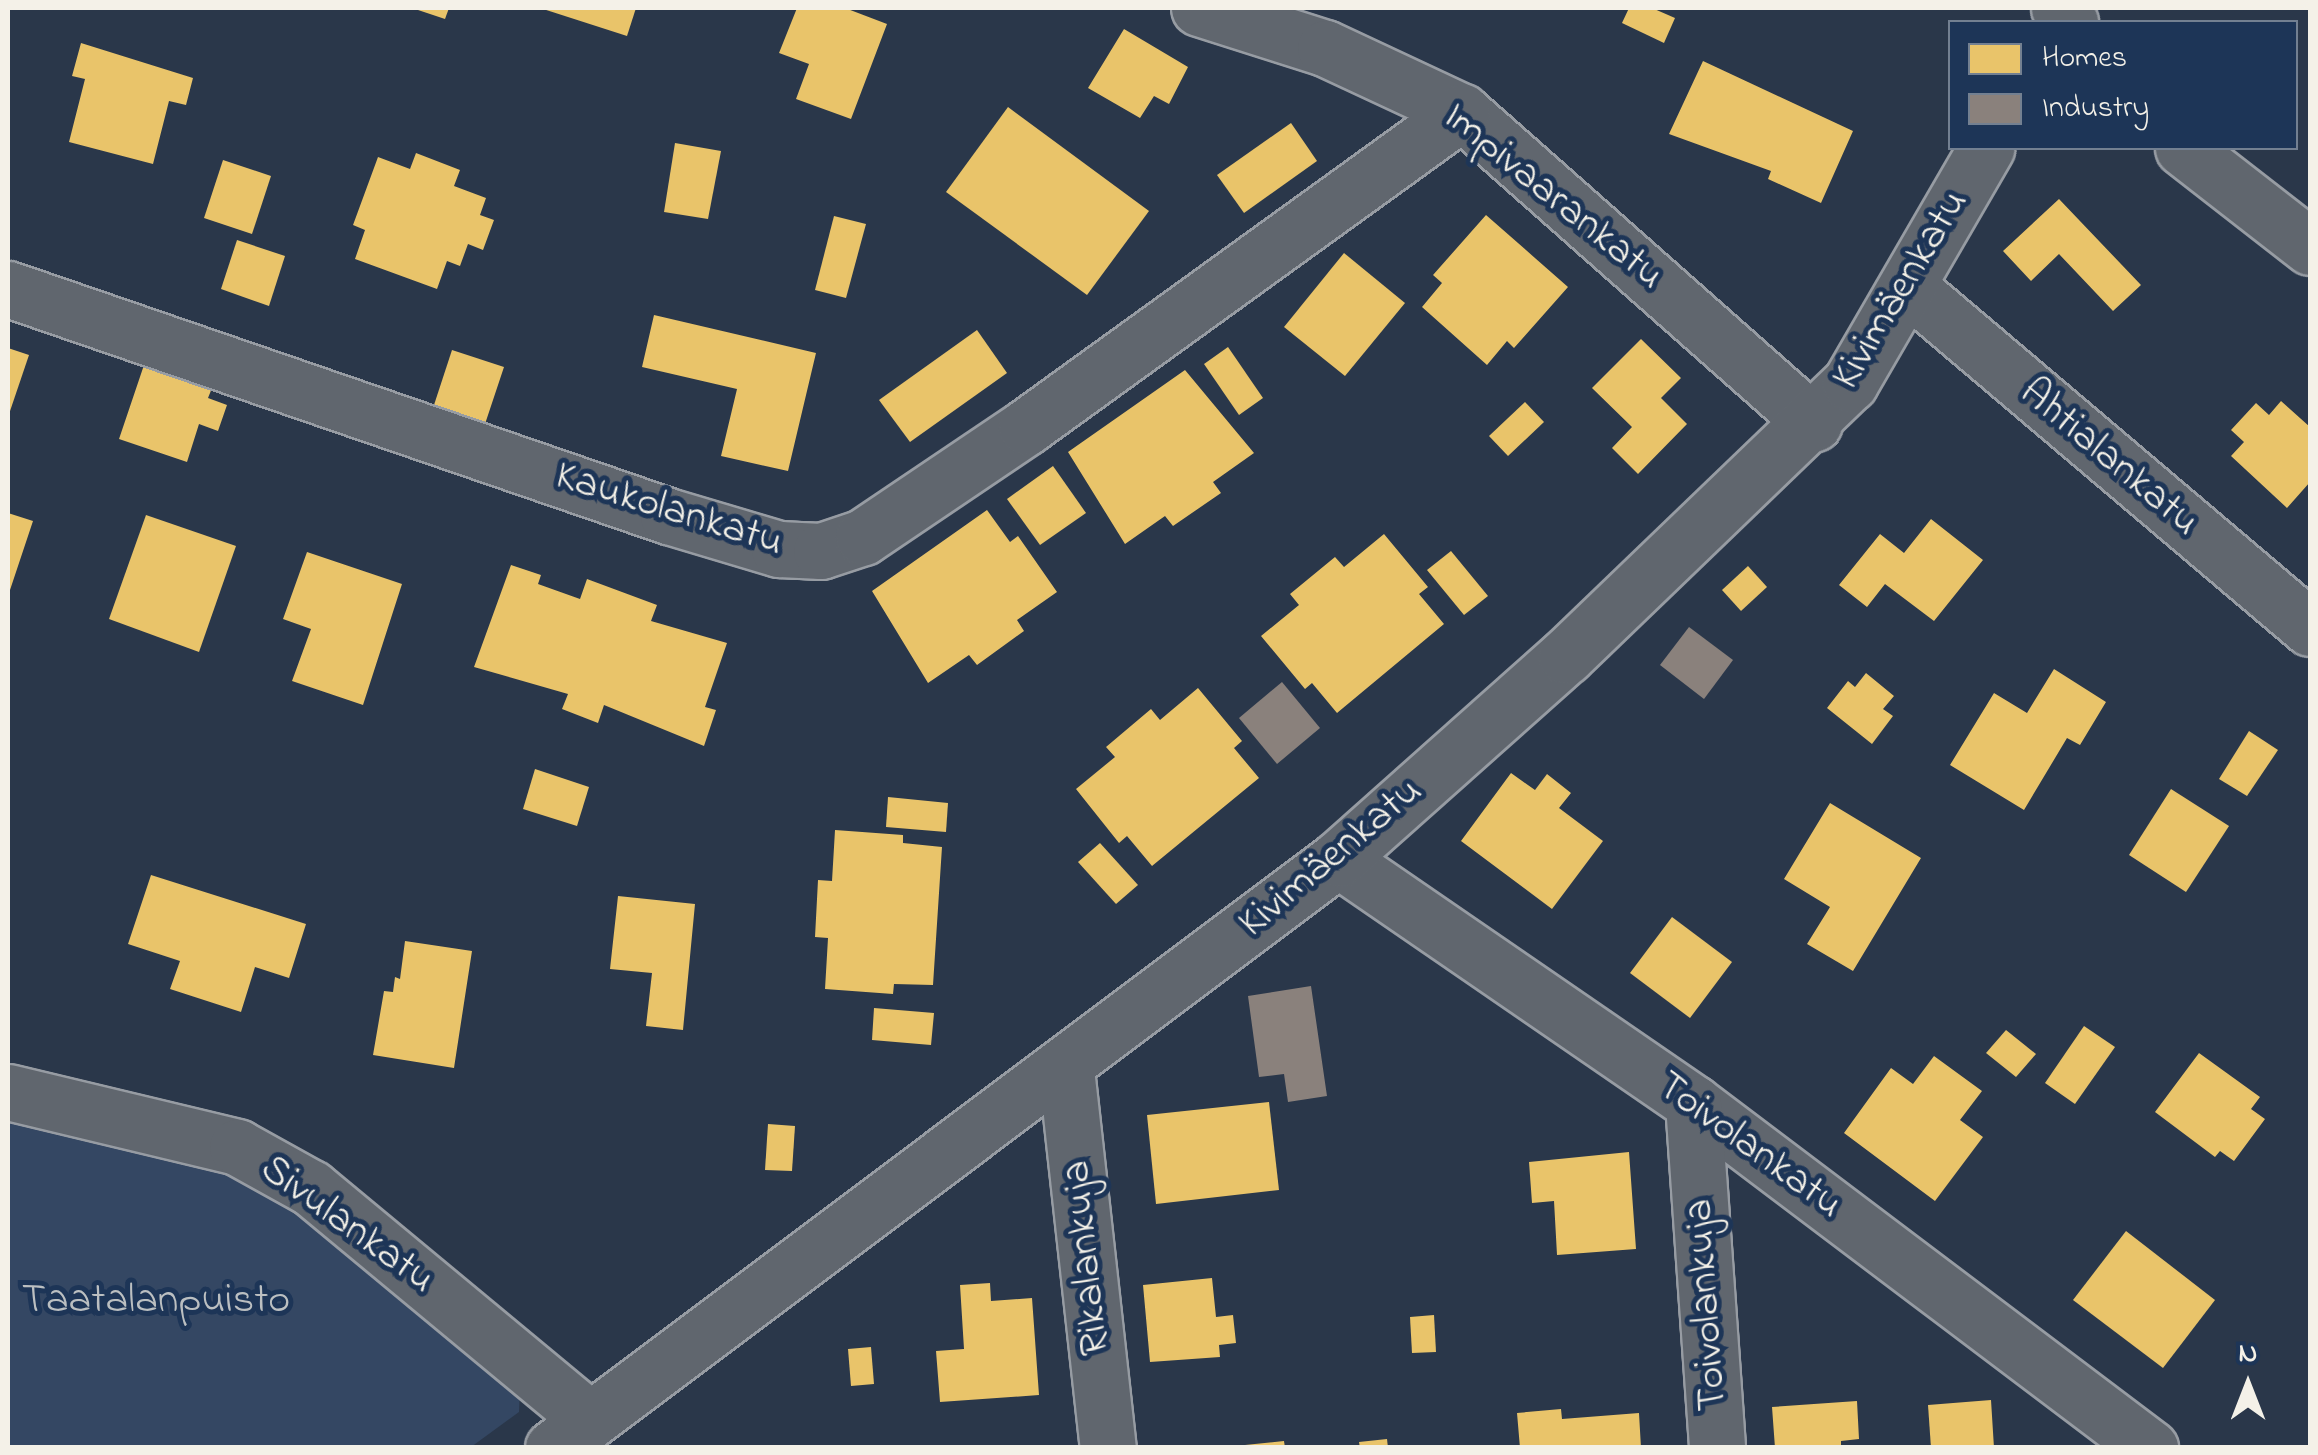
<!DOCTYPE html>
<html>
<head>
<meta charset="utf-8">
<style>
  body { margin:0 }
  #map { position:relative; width:2318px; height:1455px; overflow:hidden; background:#2a374a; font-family:"Indie Flower",sans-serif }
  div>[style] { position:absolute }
  .green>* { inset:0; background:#344763 }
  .homes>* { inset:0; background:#e9c46a }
  .industry>* { inset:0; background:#8a817c }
  .roads { filter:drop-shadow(2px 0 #979ca3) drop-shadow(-2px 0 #979ca3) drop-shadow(0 2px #979ca3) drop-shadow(0 -2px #979ca3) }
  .minor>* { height:55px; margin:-27.5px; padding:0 27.5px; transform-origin:27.5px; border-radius:27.5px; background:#60666e }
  span { translate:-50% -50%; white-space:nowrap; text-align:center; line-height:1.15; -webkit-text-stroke:10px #1d3557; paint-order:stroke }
  .street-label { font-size:42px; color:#f4f1e8 }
  .park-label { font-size:42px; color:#bbbfc1 }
  .frame { position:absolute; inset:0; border:10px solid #f4f1e8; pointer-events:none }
  .legend { position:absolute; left:1948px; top:20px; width:350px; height:130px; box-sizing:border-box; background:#1d3557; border:2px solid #738091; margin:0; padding:12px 18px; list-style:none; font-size:30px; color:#f4f1e8 }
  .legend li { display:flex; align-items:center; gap:20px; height:50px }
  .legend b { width:50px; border:2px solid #738091 }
  .north { position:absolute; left:2198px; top:1335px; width:100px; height:100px; -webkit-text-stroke:8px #1d3557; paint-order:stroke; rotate:0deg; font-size:28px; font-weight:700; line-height:40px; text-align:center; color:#f4f1e8 }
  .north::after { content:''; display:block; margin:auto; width:35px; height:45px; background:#f4f1e8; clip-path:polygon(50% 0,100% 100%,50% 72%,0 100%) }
</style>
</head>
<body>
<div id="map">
  <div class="green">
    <div style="clip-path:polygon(8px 1114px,186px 1155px,289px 1198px,520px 1387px,519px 1412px,471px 1447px,8px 1448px)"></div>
  </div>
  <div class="homes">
    <div style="clip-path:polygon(412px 8px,449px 8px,445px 19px)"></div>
    <div style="clip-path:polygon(540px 8px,636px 8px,627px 36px)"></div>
    <div style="clip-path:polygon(797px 8px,845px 8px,887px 24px,851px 119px,796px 99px,809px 64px,779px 53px)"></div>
    <div style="clip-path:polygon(1629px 8px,1652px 8px,1675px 18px,1664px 43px,1622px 23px)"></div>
    <div style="clip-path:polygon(1124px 29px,1188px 67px,1169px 104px,1154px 96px,1140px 118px,1088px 88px)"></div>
    <div style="clip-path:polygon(81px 43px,193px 78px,186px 105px,169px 101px,153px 164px,69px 142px,85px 79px,72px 76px)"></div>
    <div style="clip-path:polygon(1703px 61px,1853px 131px,1821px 203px,1768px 179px,1771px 171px,1669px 134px)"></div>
    <div style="clip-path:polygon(1008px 107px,1149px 211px,1087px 295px,946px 192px)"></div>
    <div style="clip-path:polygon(1291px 123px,1317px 161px,1244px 213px,1217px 175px)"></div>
    <div style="clip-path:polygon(675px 143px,721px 151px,708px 219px,664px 212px)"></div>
    <div style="clip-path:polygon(416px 153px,460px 170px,454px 186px,486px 198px,480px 215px,494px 220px,483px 250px,468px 244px,460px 266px,447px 261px,437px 289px,355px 259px,365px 230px,353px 225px,378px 157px,410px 169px)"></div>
    <div style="clip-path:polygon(223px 160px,271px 176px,252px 234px,204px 218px)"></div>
    <div style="clip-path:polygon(2059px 199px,2141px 285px,2113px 311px,2059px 254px,2031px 281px,2003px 251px)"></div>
    <div style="clip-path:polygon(1486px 215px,1568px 287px,1514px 348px,1507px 341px,1487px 365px,1422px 307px,1442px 283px,1433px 275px)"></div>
    <div style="clip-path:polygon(834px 216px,866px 224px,846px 298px,815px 290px)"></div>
    <div style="clip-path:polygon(237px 240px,285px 256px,269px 306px,221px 289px)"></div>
    <div style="clip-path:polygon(1344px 253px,1405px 303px,1345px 376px,1284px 327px)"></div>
    <div style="clip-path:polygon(654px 315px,816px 353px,788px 471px,721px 456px,737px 389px,642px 367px)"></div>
    <div style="clip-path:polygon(977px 330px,1007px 373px,910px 442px,879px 400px)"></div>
    <div style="clip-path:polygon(1641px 339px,1681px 378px,1661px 398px,1687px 424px,1638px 474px,1612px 448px,1632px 427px,1592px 388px)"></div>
    <div style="clip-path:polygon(1228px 347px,1263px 398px,1239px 415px,1204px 364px)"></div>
    <div style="clip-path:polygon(8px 348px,29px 355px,8px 417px)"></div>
    <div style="clip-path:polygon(452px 350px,504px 367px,485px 424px,433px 408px)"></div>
    <div style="clip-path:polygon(144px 365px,212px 388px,208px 398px,227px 405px,218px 431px,199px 424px,187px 462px,119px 439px)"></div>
    <div style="clip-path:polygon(1185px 370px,1254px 453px,1213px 482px,1221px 493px,1173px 526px,1165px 516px,1125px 544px,1068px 452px)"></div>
    <div style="clip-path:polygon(2281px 401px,2310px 427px,2310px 482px,2287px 508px,2231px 456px,2244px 442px,2231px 430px,2256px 403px,2269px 415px)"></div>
    <div style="clip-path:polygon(1525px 402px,1544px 422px,1508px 456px,1489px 436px)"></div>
    <div style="clip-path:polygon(1053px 466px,1086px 513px,1040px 545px,1007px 499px)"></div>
    <div style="clip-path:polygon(987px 510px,1010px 542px,1018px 536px,1057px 592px,1017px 620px,1024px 631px,977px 665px,969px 655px,928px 683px,872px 591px)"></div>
    <div style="clip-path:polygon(8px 513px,33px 521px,8px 596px)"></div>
    <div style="clip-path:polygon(146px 515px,236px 546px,199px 652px,109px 619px)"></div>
    <div style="clip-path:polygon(1931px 519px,1983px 560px,1934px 621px,1885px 584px,1867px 607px,1839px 585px,1880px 534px,1904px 553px)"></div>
    <div style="clip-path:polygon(1384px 534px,1428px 587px,1419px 594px,1444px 624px,1337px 713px,1312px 683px,1305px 689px,1261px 636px,1299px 605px,1290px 594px,1335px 557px,1344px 567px)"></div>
    <div style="clip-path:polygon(1451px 551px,1488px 596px,1464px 615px,1427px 570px)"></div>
    <div style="clip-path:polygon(307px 552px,402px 584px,363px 705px,292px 681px,311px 629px,283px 619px)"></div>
    <div style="clip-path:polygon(511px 565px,541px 575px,538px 584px,580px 599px,587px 579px,657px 605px,651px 621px,727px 643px,705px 707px,716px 710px,704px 746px,604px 705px,598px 723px,562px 709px,568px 694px,474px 667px)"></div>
    <div style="clip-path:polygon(1748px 566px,1767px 587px,1741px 611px,1722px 590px)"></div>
    <div style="clip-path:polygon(2054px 669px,2106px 702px,2080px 745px,2067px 738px,2024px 810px,1950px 765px,1994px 693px,2027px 713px)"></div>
    <div style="clip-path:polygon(1866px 673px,1894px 696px,1883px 709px,1893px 716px,1872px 744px,1827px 708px,1848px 681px,1855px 687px)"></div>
    <div style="clip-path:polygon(1198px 688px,1242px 741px,1234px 748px,1259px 778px,1152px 866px,1127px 836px,1119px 843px,1076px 789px,1115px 757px,1106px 747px,1151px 709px,1160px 720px)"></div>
    <div style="clip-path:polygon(2249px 731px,2278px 750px,2247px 796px,2219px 779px)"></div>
    <div style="clip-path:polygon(535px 769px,589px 787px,577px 826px,523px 809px)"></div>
    <div style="clip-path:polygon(1511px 773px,1535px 790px,1547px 774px,1571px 793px,1559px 808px,1603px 841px,1552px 909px,1461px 841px)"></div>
    <div style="clip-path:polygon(2171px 789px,2229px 826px,2186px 892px,2129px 855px)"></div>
    <div style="clip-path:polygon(888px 797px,948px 803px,946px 832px,886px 827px)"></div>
    <div style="clip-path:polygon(1830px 803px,1921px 858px,1853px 971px,1807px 944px,1830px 907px,1784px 879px)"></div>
    <div style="clip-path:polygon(835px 830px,903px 835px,903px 843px,942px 847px,933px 985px,894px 984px,893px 994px,825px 989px,828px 938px,815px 937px,818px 880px,832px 881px)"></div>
    <div style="clip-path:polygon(1100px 843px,1138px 885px,1116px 904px,1078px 862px)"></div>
    <div style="clip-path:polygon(151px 875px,306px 924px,289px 978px,255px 967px,241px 1012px,170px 989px,180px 961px,128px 944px)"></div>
    <div style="clip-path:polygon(618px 896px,695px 904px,683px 1030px,646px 1026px,652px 973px,610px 969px)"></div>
    <div style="clip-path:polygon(1672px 917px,1732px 962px,1690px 1018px,1630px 973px)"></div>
    <div style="clip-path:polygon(405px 941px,472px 951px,454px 1068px,373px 1055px,384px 991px,393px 992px,395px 977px,400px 979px)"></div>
    <div style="clip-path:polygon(874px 1008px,934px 1013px,931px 1045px,872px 1040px)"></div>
    <div style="clip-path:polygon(2084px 1026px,2115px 1047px,2075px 1104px,2045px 1083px)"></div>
    <div style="clip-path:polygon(2006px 1030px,2036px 1054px,2016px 1077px,1986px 1053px)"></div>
    <div style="clip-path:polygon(2199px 1053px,2260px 1097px,2251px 1109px,2265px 1119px,2234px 1161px,2220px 1151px,2215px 1157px,2155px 1112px)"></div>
    <div style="clip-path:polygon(1934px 1056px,1982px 1091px,1960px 1120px,1983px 1137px,1935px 1201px,1844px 1133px,1891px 1068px,1913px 1084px)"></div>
    <div style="clip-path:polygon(1269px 1102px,1279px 1190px,1156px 1204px,1147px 1115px)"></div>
    <div style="clip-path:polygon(768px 1124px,795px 1126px,792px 1171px,765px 1170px)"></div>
    <div style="clip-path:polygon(1629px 1152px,1636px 1249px,1557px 1255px,1554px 1201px,1532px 1203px,1529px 1162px)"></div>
    <div style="clip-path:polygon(2126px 1231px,2215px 1300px,2163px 1368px,2073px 1300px)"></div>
    <div style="clip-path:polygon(1212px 1278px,1216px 1317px,1233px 1315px,1236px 1343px,1219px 1345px,1220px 1357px,1150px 1362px,1143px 1285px)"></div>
    <div style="clip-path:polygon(990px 1283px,991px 1301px,1032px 1298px,1039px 1395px,940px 1402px,936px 1351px,964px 1349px,960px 1285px)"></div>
    <div style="clip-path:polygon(1434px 1315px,1436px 1352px,1412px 1353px,1410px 1317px)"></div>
    <div style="clip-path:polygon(871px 1347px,874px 1384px,851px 1386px,848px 1349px)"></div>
    <div style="clip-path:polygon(1991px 1400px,1994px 1448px,1931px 1448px,1928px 1405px)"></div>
    <div style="clip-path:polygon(1857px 1401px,1859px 1439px,1841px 1441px,1841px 1448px,1775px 1448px,1772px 1407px)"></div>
    <div style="clip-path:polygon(1561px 1409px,1562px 1419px,1639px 1413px,1641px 1448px,1520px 1448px,1517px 1413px)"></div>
    <div style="clip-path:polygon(1387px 1439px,1388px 1448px,1360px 1448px,1359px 1442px)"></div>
    <div style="clip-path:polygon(1284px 1441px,1285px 1448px,1245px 1448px,1245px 1445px)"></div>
  </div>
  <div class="industry">
    <div style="clip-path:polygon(1689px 627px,1733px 660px,1704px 699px,1660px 665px)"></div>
    <div style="clip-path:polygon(1282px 682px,1320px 728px,1277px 764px,1239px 718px)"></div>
    <div style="clip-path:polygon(1311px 986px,1327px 1096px,1288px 1102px,1284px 1074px,1259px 1077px,1248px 996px)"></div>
  </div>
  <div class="roads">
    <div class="minor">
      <div style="left:1199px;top:8px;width:132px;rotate:17.6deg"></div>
      <div style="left:1325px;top:48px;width:151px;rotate:25deg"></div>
      <div style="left:1462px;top:112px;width:470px;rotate:41.5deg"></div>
      <div style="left:2059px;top:8px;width:18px;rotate:52deg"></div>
      <div style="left:2183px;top:148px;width:161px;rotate:37.9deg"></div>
      <div style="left:1908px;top:287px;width:527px;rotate:40.31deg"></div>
      <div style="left:8px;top:289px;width:698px;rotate:18.98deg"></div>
      <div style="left:668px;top:516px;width:116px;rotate:16.6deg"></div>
      <div style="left:779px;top:549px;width:42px;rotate:2.7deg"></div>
      <div style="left:821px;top:551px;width:44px;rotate:-18.4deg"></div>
      <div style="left:863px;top:537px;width:197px;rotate:-34deg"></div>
      <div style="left:1026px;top:427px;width:538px;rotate:-35.85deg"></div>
      <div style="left:1338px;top:859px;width:431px;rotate:34.5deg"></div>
      <div style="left:1693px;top:1103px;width:573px;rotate:37.05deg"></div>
      <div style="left:1066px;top:1069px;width:381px;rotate:83.7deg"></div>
      <div style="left:8px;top:1092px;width:236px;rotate:13.5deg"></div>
      <div style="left:237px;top:1147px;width:85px;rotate:29deg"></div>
      <div style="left:311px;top:1188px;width:363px;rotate:39.7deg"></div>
      <div style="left:1693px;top:1103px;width:346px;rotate:86deg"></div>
      <div style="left:553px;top:1448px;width:981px;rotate:-36.88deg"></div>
      <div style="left:1338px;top:859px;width:305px;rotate:-41.7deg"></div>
      <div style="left:1566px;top:656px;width:394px;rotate:-43.9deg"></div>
      <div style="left:1850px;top:383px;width:272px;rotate:-59.9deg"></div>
    </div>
  </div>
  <div class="street-label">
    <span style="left:1553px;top:197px;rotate:39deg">Impivaarankatu</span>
    <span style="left:1901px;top:290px;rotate:-59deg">Kivimäenkatu</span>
    <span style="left:2109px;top:458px;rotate:40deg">Ahtialankatu</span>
    <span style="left:669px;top:510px;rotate:17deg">Kaukolankatu</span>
    <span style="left:1331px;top:858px;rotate:-40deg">Kivimäenkatu</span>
    <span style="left:1749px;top:1146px;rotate:36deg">Toivolankatu</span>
    <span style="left:347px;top:1225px;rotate:36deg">Sivulankatu</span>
    <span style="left:1087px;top:1258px;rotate:-96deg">Rikalankuja</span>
    <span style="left:1707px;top:1305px;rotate:-94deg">Toivolankuja</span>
  </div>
  <div class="park-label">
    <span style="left:156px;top:1301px">Taatalanpuisto</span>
  </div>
  <div class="frame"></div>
  <ul class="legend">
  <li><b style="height:28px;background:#e9c46a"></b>Homes</li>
  <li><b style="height:28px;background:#8a817c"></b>Industry</li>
  </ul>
  <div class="north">N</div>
</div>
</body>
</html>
